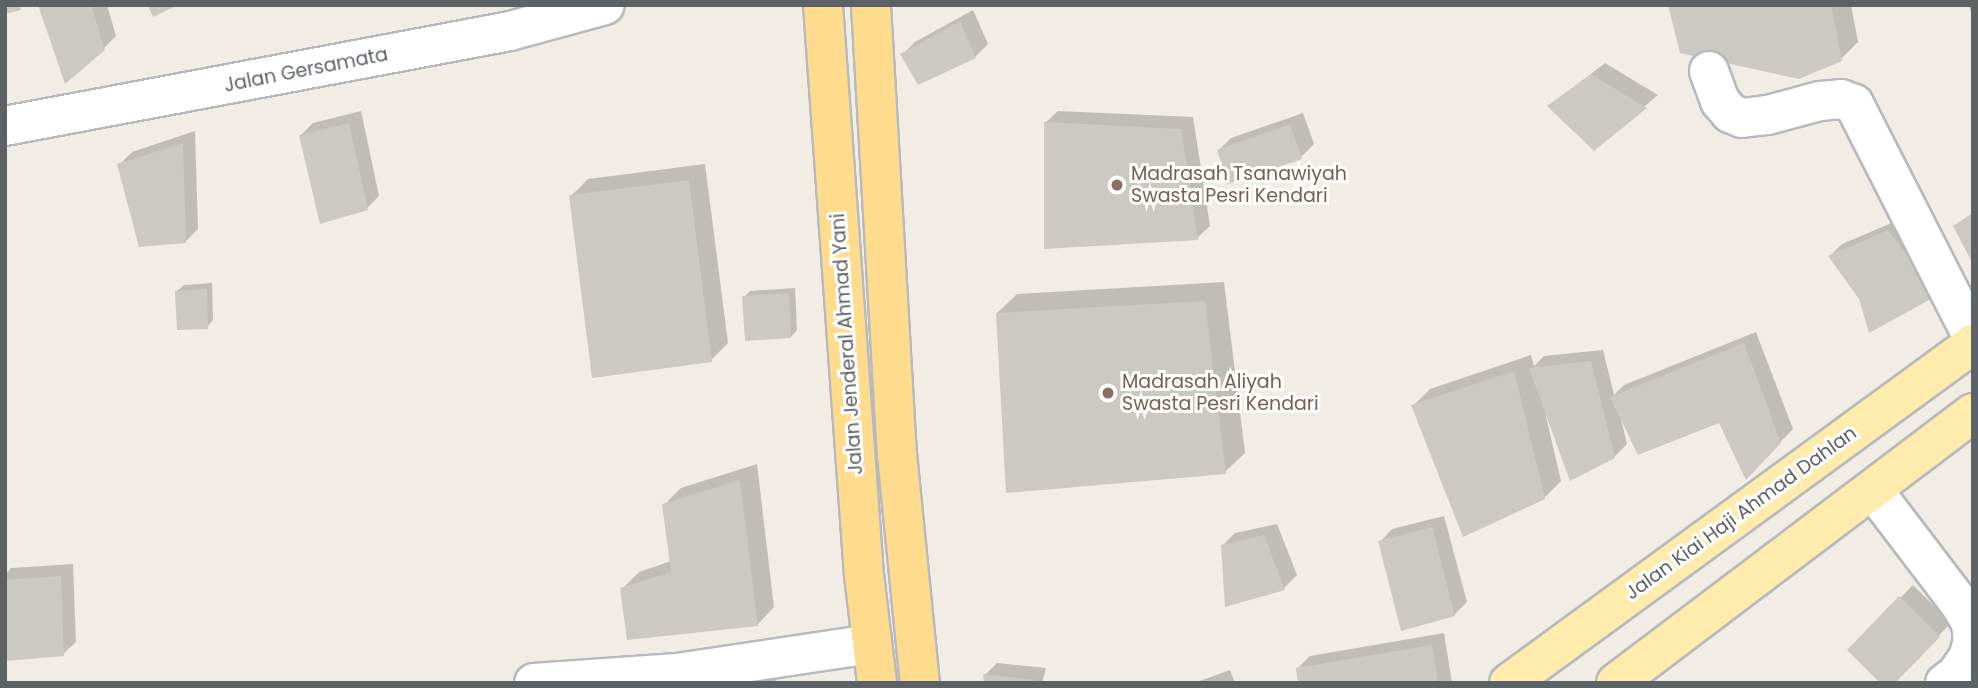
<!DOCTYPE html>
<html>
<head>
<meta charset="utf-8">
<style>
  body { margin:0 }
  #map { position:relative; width:1978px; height:688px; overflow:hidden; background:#f1ede5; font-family:Poppins,sans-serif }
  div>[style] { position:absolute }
  .shadow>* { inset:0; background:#0003 }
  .building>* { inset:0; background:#ccc8c2 }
  .roads { filter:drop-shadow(2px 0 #b6b9bd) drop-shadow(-2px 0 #b6b9bd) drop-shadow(0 2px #b6b9bd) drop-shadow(0 -2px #b6b9bd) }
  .minor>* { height:38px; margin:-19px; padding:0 19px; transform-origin:19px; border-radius:19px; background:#fff }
  .major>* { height:38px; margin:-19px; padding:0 19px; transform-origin:19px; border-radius:19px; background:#ffecac }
  .highway>* { height:38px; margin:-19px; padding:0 19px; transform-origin:19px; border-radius:19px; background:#ffdb8e }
  .dots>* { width:19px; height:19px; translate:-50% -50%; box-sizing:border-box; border:4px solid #fff; border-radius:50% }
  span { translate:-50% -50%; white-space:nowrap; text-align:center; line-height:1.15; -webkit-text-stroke:6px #fff; paint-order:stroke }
  .street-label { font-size:19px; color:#5d6267 }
  .education-label { font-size:19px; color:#785e54 }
  .left { translate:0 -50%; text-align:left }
  .frame { position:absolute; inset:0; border:7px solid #5d6267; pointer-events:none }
</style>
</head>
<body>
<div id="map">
  <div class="shadow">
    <div style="clip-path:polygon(40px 5px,107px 5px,116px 36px,103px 49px)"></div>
    <div style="clip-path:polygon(1670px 5px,1851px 5px,1858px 42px,1841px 59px)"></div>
    <div style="clip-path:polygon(1968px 5px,1973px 5px,1973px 16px)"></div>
    <div style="clip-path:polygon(973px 10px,988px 44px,975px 57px,903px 54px,915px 42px)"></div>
    <div style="clip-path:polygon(1605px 63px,1658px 95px,1594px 148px,1550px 106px)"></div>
    <div style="clip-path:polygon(361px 111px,379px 196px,367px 208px,301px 135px,313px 123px)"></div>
    <div style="clip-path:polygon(1058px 111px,1193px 117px,1210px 226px,1197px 238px,1045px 123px)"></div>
    <div style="clip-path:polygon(1303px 113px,1314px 144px,1301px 157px,1219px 150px,1231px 138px)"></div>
    <div style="clip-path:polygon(195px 131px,198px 229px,185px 242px,119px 165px,132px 152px)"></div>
    <div style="clip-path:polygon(705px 164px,728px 343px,711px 360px,571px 196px,588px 179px)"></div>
    <div style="clip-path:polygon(1901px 219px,1932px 261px,1860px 298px,1830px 256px,1842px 244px)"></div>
    <div style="clip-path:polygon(1224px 282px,1245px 453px,1225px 472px,997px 313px,1017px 294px)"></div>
    <div style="clip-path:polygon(212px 283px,213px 320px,207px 327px,177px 291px,184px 285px)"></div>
    <div style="clip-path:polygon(795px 288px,797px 330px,791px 337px,744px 297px,750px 291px)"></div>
    <div style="clip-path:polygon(1756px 332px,1793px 429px,1746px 477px,1720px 421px,1621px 419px,1627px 444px,1614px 457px,1548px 415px,1546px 416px,1561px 481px,1544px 498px,1413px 406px,1430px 389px,1531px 355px,1534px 366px,1544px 356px,1603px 350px,1614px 395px,1624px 385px)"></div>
    <div style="clip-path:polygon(757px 464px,774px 607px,758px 624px,622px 589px,639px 572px,671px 561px,664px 505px,681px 488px)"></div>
    <div style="clip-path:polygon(1444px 516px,1467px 602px,1454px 615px,1380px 542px,1392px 529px)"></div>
    <div style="clip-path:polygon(1277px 524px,1297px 575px,1284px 588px,1227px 605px,1222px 546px,1235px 533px)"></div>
    <div style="clip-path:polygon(73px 564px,76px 642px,63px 654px,5px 659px,5px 575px,11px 568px)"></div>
    <div style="clip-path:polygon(1913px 585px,1951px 623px,1893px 683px,1849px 650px)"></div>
    <div style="clip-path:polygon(1444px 633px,1452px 683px,1300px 683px,1298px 668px,1310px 656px)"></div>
    <div style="clip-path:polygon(997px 663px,1046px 668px,1042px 683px,986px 683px,985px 675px)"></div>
    <div style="clip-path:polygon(773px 667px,776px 683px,676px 683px)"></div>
    <div style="clip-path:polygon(1230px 670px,1235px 683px,1194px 683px)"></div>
  </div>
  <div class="building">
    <div style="clip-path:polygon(5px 5px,20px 5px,21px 10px,5px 14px)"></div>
    <div style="clip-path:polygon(38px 5px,91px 5px,105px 50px,65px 84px)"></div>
    <div style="clip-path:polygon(148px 5px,178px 5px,153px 17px)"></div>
    <div style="clip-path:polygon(1668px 5px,1831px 5px,1842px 61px,1799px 79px,1680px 53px)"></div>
    <div style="clip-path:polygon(960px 21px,976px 58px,918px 85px,900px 54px)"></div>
    <div style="clip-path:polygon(1591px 74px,1647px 108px,1594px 151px,1547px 106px)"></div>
    <div style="clip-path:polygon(1044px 122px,1181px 129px,1198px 240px,1044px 249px)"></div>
    <div style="clip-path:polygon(349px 123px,368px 210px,320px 224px,299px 135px)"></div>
    <div style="clip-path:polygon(1290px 124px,1302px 159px,1228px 184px,1217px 150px)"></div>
    <div style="clip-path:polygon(183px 143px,186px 243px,139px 247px,117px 164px)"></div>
    <div style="clip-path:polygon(689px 180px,712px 362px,592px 378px,569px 195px)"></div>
    <div style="clip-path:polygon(1973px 213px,1973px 264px,1953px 226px)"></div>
    <div style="clip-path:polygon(1888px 230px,1920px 273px,1933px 298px,1869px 333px,1859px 299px,1828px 256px)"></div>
    <div style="clip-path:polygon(207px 289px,208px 329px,177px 330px,175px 291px)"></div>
    <div style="clip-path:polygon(789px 293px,791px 338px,745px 341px,742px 296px)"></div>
    <div style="clip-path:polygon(1205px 301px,1226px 474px,1006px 493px,996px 313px)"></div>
    <div style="clip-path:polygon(1744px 343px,1781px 443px,1746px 480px,1719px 423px,1638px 455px,1610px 397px)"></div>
    <div style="clip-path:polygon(1591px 361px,1615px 458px,1570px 481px,1529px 368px)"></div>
    <div style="clip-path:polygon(1514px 371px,1545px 499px,1463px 537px,1411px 405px)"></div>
    <div style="clip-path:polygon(740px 480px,758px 626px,627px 640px,620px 588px,671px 572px,662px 504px)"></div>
    <div style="clip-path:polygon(1432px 527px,1455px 616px,1401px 631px,1378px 541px)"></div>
    <div style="clip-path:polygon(1264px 535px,1285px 590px,1225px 607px,1221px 545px)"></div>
    <div style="clip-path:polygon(61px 576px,64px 656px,5px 661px,5px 580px)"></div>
    <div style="clip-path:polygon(1899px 596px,1940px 637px,1895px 683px,1880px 683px,1847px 650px)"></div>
    <div style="clip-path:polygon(1432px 645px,1438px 683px,1298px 683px,1296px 668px)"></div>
    <div style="clip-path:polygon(983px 674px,1034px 680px,1034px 683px,984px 683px)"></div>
  </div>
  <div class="roads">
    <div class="minor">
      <div style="left:1709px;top:71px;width:32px;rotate:70deg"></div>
      <div style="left:1720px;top:101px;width:16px;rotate:50deg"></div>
      <div style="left:1730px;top:113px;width:13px;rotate:23deg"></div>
      <div style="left:1742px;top:118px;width:26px;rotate:-7deg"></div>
      <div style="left:1768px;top:115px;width:54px;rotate:-15.1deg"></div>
      <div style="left:1820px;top:101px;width:21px;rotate:-5deg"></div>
      <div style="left:1841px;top:99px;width:14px;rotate:21deg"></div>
      <div style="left:1854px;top:104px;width:263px;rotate:63deg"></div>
      <div style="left:5px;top:126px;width:514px;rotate:-10.65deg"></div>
      <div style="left:510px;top:31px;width:98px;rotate:-15.3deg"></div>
      <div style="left:1873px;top:490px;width:143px;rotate:52.7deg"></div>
      <div style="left:1960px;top:604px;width:22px;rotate:60deg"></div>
      <div style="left:1971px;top:623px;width:18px;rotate:84deg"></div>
      <div style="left:534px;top:683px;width:143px;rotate:-4deg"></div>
      <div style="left:677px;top:673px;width:196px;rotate:-8.5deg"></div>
      <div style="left:1945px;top:683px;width:14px;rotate:-36deg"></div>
      <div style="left:1956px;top:675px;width:21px;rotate:-55deg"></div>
      <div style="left:1968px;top:658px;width:18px;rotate:-74deg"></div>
    </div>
    <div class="major">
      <div style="left:1509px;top:683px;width:575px;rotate:-36.15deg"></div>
      <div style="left:1616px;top:683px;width:448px;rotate:-37.1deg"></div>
    </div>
    <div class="highway">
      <div style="left:823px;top:5px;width:571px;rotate:85.89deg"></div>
      <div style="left:864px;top:575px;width:109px;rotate:83.1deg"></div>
      <div style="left:871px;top:5px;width:450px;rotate:86.7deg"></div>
      <div style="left:897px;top:454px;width:230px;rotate:84.3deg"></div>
    </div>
  </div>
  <div class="dots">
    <div style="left:1117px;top:185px;background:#8d6e63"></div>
    <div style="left:1108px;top:393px;background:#8d6e63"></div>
  </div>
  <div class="street-label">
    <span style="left:306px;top:70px;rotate:-11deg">Jalan Gersamata</span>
    <span style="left:847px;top:344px;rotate:-94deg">Jalan Jenderal Ahmad Yani</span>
    <span style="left:1741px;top:513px;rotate:-36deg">Jalan Kiai Haji Ahmad Dahlan</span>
  </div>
  <div class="education-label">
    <span class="left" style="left:1131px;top:185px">Madrasah Tsanawiyah<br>Swasta Pesri Kendari</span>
    <span class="left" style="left:1122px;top:393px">Madrasah Aliyah<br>Swasta Pesri Kendari</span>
  </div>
  <div class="frame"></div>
</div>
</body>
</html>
